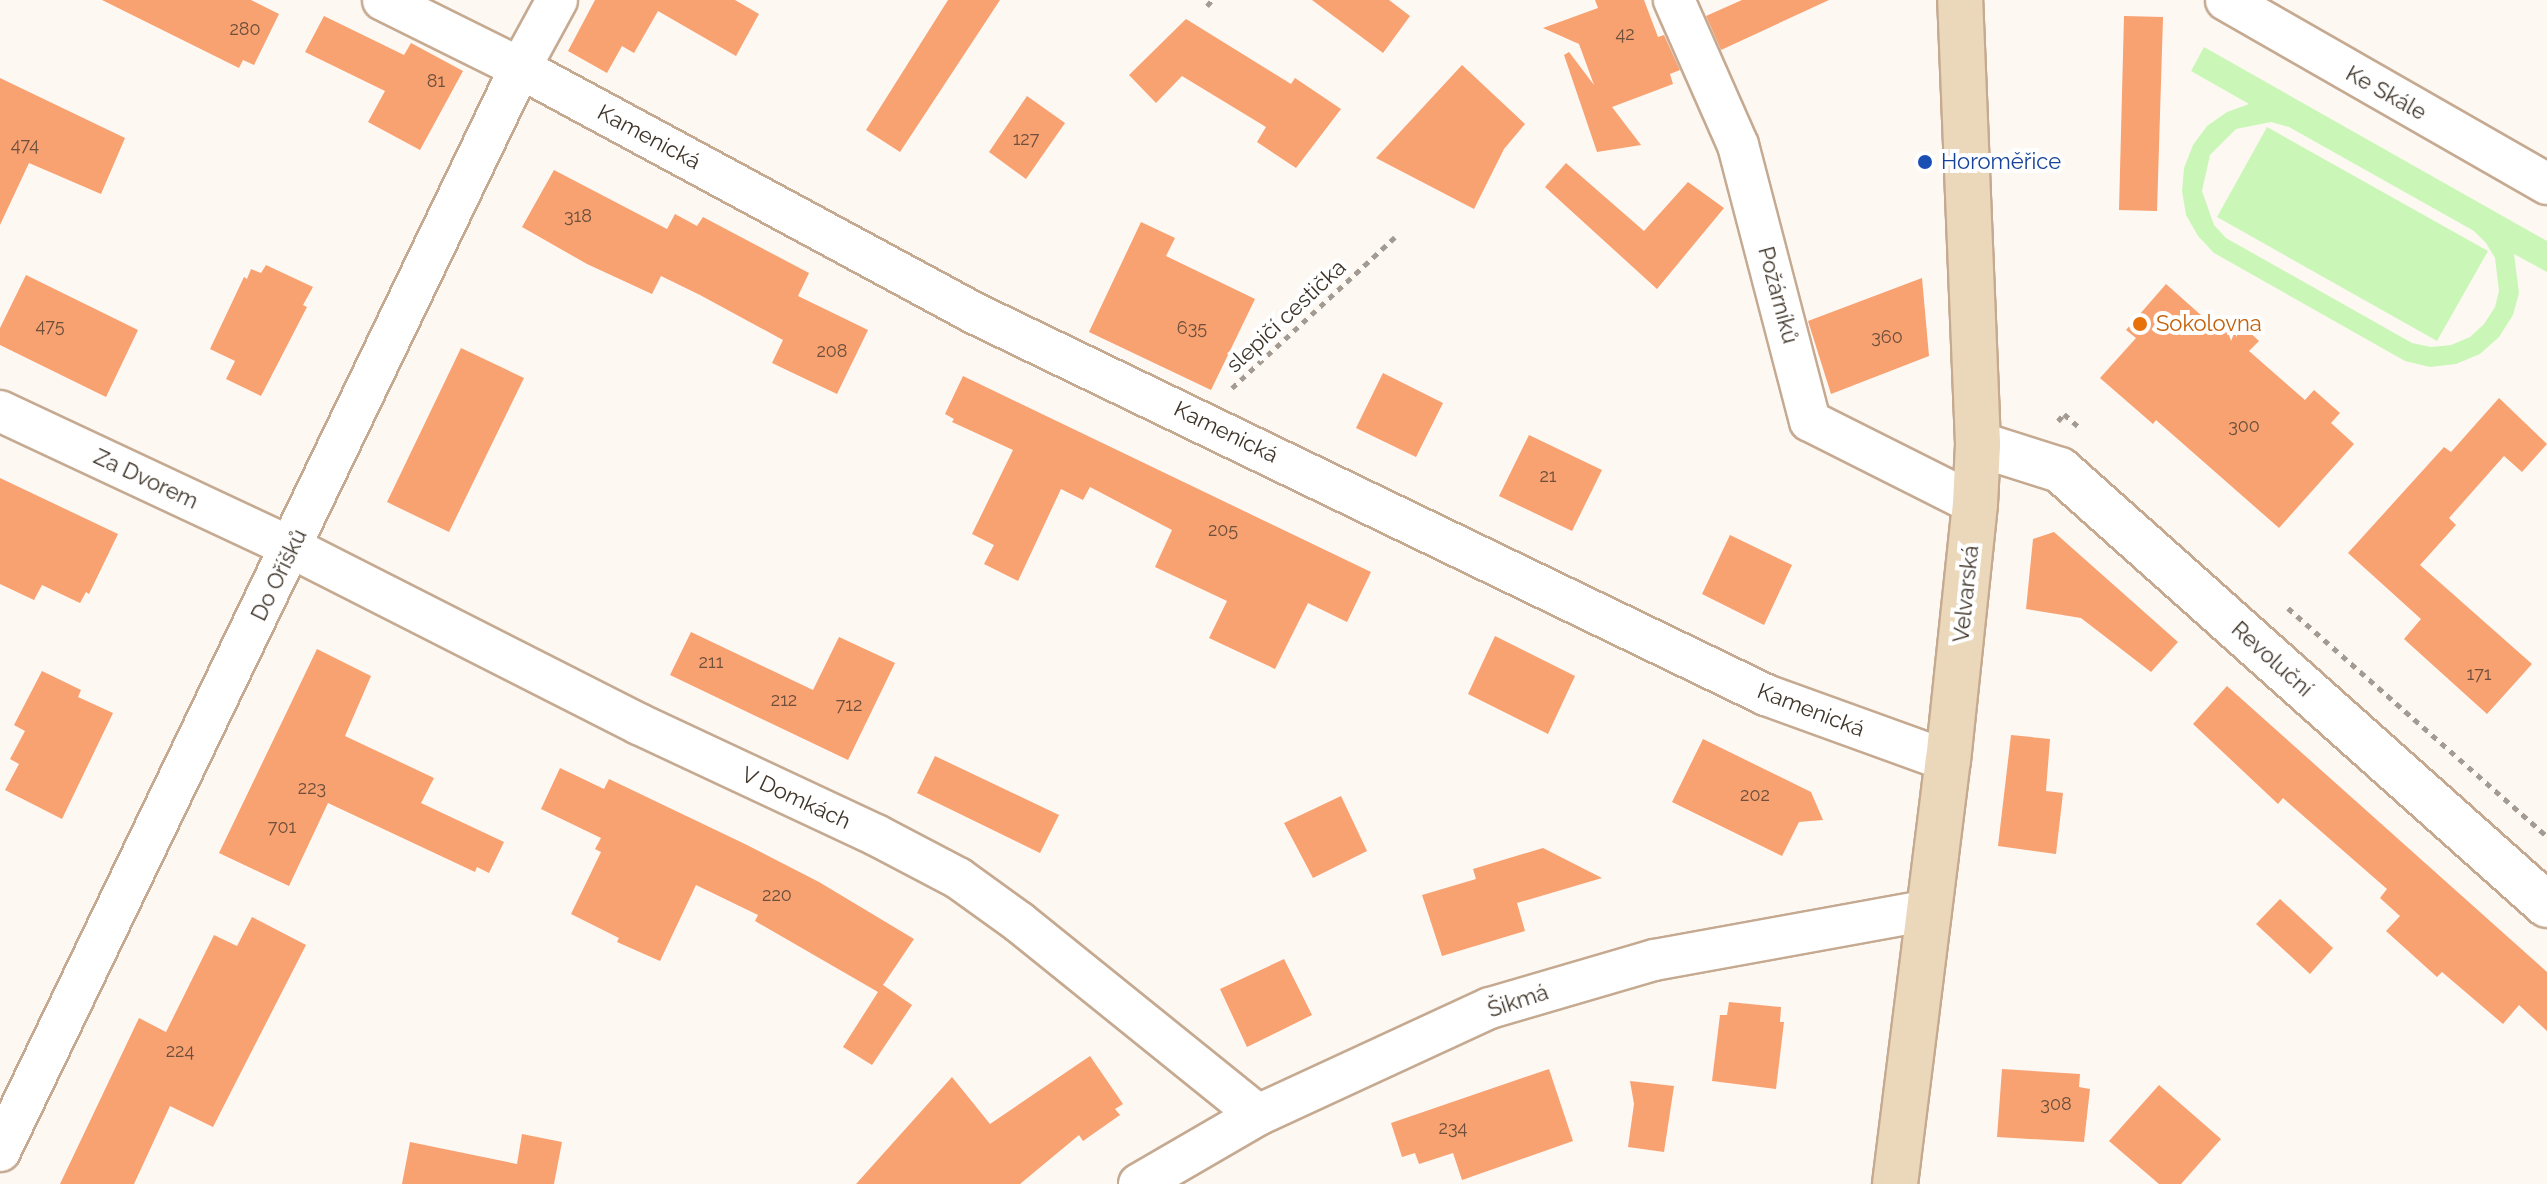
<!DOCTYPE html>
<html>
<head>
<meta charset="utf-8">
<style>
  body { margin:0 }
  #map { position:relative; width:2547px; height:1184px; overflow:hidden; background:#fef8f3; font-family:Raleway,sans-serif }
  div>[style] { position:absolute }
  .green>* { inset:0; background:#caf7b8 }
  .building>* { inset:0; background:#f8a171 }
  .path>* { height:5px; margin-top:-2.5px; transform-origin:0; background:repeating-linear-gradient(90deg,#a39a92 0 6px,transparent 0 12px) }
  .roads { filter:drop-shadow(2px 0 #c5aa91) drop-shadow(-2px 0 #c5aa91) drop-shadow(0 2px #c5aa91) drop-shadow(0 -2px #c5aa91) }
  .minor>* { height:40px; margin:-20px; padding:0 20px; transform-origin:20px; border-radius:20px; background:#fff }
  .tertiary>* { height:44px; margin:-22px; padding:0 22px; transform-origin:22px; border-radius:22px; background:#fff }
  .secondary>* { height:44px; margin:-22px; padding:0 22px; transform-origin:22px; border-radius:22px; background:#ebd7b9 }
  .dots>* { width:22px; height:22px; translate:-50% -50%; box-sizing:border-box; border:4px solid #fff; border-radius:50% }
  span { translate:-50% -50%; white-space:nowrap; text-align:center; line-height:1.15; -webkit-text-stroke:8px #fff; paint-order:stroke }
  .number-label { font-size:18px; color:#6d4f3b }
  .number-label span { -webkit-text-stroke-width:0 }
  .street-label { font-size:22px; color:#3f3429 }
  .transit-label { font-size:22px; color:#164399 }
  .left { translate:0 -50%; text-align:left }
  .food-label { font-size:22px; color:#c56008 }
</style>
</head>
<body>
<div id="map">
  <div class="green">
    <div style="clip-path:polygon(evenodd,2204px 47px,2547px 241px,2547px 272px,2514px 254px,2519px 293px,2513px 315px,2499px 337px,2480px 354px,2456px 364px,2430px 367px,2405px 361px,2214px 253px,2198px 236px,2186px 215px,2182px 191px,2184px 168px,2193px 145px,2207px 126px,2227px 112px,2249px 104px,2191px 71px,2204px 47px,2271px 122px,2289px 127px,2474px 231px,2486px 243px,2495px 258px,2499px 291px,2495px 307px,2484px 324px,2470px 337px,2451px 345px,2431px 347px,2412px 343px,2226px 238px,2214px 225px,2202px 191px,2210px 155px,2236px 129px,2271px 122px)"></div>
    <div style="clip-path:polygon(2267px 127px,2488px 251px,2437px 341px,2217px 217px)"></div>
  </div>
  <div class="building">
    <div style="clip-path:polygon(102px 0,251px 0,279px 14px,254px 65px,243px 60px,239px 68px)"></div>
    <div style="clip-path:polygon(595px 0,735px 0,759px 14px,736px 56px,658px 11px,634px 53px,622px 46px,607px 73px,568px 51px)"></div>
    <div style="clip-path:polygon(948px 0,1000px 0,900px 152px,866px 130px)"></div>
    <div style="clip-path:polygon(1312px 0,1389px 0,1410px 16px,1383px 53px)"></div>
    <div style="clip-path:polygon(1595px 0,1644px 0,1658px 37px,1664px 35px,1680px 70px,1670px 74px,1673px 84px,1612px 107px,1641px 145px,1597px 152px,1564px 55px,1569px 52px,1594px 85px,1579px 44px,1543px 28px,1598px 8px)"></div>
    <div style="clip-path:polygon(1742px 0,1829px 0,1721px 50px,1706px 16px)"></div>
    <div style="clip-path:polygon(324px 16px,404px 55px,411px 43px,463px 71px,420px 150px,368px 122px,385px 91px,305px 52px)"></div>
    <div style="clip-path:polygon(2124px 16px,2163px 17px,2157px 211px,2119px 210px)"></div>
    <div style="clip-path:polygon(1186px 19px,1291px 84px,1295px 78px,1341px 109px,1296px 168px,1257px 142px,1266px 127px,1182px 76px,1156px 103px,1129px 75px)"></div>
    <div style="clip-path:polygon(1462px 65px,1525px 124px,1504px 149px,1474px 209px,1376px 158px)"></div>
    <div style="clip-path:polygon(0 78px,125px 138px,101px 194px,29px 163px,0 225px)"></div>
    <div style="clip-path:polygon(1027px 96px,1065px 123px,1026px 179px,989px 152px)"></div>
    <div style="clip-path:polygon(1566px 163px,1644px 231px,1688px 182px,1724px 208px,1657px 289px,1545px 187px)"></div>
    <div style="clip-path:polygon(554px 170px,667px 229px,675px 214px,697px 226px,703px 217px,809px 273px,798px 296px,868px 330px,837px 394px,772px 363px,783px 340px,700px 295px,661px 276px,652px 294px,587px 264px,522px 227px)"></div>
    <div style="clip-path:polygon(1141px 222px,1175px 238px,1166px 256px,1255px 299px,1211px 390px,1089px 332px)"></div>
    <div style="clip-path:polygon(266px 265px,313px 287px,303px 305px,307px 307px,261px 396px,226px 379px,235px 361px,210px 349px,244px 277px,247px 279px,251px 269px,261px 273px)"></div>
    <div style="clip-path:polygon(26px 275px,138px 330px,106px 397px,0 345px,0 328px)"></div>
    <div style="clip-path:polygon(1922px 278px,1929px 356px,1831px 394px,1808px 321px)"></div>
    <div style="clip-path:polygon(2166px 284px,2220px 332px,2233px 317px,2259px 341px,2249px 351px,2305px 400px,2314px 390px,2340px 413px,2331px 423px,2354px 444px,2279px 528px,2156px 420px,2153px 424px,2100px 378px,2136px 338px,2126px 330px)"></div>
    <div style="clip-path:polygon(461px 348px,524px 378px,449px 532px,387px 502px)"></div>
    <div style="clip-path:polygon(1383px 373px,1443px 403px,1416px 457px,1356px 428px)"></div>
    <div style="clip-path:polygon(963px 376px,1371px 572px,1347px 622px,1308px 603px,1275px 669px,1209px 638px,1227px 601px,1155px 567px,1172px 530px,1090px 487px,1083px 500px,1061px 489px,1018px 581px,984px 564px,994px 545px,972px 534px,1013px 450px,952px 422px,954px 419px,945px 414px)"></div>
    <div style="clip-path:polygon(2499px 398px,2547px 444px,2522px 472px,2504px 456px,2449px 518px,2456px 525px,2420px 565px,2532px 664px,2487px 714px,2404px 639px,2421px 619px,2348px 553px,2444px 447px,2451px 452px)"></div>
    <div style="clip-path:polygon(1529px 435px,1602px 470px,1572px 531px,1499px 496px)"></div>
    <div style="clip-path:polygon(0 478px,118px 534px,89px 594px,86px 592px,80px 603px,42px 585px,34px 600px,0 584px)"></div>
    <div style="clip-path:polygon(2054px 532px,2178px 642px,2151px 672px,2081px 618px,2026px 609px,2033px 539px)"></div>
    <div style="clip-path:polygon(1730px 535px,1792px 565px,1764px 625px,1702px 594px)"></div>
    <div style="clip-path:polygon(691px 632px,813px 690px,839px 637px,895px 663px,848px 760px,670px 675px)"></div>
    <div style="clip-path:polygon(1495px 636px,1575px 676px,1548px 734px,1468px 694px)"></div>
    <div style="clip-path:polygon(317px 649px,371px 676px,345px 736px,434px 778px,421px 803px,504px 842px,489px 873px,477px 867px,475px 872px,328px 803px,289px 886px,219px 853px)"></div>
    <div style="clip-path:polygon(42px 671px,81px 690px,78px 697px,113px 713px,62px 819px,5px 790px,19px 764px,10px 759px,25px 731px,14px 725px)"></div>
    <div style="clip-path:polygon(2227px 686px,2547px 972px,2547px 1031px,2519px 1005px,2503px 1024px,2442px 972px,2437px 977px,2386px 931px,2400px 916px,2380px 898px,2387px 889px,2283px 798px,2278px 804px,2193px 724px)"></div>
    <div style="clip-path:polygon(2011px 735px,2050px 739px,2046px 791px,2063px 793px,2056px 854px,1998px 846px)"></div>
    <div style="clip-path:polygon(1703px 739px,1811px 792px,1823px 820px,1799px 822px,1782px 856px,1672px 802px)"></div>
    <div style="clip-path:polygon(935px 756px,1059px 815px,1040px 853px,917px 793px)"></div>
    <div style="clip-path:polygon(560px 768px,604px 789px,609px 779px,747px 845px,819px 882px,914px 939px,883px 985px,912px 1005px,872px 1065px,843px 1047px,878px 992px,755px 921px,758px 915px,696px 885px,660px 961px,617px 942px,619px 938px,571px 914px,601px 852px,595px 849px,601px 838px,541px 809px)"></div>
    <div style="clip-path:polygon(1341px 796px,1367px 851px,1313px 878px,1284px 823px)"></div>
    <div style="clip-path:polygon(1543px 848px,1602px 878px,1517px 903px,1525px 931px,1442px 956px,1422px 895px,1476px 879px,1473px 869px)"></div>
    <div style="clip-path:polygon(2280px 899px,2333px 948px,2310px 974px,2256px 924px)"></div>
    <div style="clip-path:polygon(252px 917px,306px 945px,213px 1127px,170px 1106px,134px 1184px,60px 1184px,139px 1018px,166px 1032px,214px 935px,237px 946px)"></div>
    <div style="clip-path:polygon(1284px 959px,1312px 1015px,1247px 1047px,1220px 989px)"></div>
    <div style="clip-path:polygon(1729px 1002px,1781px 1007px,1780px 1022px,1784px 1022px,1776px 1089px,1712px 1081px,1720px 1015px,1727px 1015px)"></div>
    <div style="clip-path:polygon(1090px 1056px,1123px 1104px,1115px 1109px,1120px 1115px,1083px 1141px,1079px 1135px,1020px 1184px,856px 1184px,952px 1077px,990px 1124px)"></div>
    <div style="clip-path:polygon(1549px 1069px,1573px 1141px,1462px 1180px,1453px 1153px,1419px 1164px,1415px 1153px,1402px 1157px,1391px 1123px)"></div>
    <div style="clip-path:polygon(2002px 1069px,2080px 1074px,2079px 1087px,2090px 1089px,2084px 1142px,1997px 1137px)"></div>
    <div style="clip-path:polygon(1630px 1081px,1674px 1086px,1664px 1152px,1628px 1147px,1634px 1104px)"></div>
    <div style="clip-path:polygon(2159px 1085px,2221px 1139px,2181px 1184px,2159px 1184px,2109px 1141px)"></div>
    <div style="clip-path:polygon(522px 1134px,562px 1142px,554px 1184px,402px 1184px,410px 1142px,517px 1164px)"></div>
  </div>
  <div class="path">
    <div style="left:1207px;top:6px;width:8px;rotate:-50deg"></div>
    <div style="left:1232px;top:388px;width:222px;rotate:-42.8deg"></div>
    <div style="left:2058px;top:421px;width:9px;rotate:-49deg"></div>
    <div style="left:2064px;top:414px;width:18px;rotate:41deg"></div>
    <div style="left:2288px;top:608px;width:345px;rotate:41.4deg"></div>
  </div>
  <div class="roads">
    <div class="minor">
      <div style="left:383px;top:0;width:153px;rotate:26.4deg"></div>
      <div style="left:520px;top:68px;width:516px;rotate:28.35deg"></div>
      <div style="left:974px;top:313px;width:879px;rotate:25.75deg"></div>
      <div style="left:1766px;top:695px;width:194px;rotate:19.9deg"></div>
      <div style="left:1674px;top:0;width:158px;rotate:66.2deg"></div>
      <div style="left:1738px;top:145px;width:285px;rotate:75.4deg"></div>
      <div style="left:1810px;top:421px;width:185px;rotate:26.7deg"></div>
      <div style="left:2226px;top:0;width:370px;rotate:29.8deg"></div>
      <div style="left:0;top:411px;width:323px;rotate:25.1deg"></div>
      <div style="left:292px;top:548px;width:389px;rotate:26.9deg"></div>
      <div style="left:639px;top:724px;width:262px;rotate:25.1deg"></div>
      <div style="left:876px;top:835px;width:93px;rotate:27.7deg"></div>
      <div style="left:958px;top:878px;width:75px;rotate:35.8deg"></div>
      <div style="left:1019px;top:922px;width:307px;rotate:38.9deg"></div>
      <div style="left:0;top:1151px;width:1201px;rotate:-64.35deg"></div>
      <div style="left:520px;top:68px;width:77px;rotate:-61.4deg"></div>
      <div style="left:1139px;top:1184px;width:138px;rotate:-30.1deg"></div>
      <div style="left:1258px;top:1115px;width:255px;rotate:-24.8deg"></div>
      <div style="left:1490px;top:1008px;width:171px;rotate:-16.3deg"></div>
      <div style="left:1654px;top:960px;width:280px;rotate:-10.3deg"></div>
    </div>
    <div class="tertiary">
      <div style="left:1978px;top:444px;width:86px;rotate:17.6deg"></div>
      <div style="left:2060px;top:470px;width:653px;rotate:41.77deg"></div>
    </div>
    <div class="secondary">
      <div style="left:1895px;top:1184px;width:426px;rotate:-82.9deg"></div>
      <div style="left:1948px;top:761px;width:258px;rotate:-84deg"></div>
      <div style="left:1975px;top:504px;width:60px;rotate:-87.1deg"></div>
      <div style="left:1978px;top:444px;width:444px;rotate:-92.3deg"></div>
    </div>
  </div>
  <div class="dots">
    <div style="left:1925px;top:162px;background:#1a4fb4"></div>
    <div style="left:2140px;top:324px;background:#e8710a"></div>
  </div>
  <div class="number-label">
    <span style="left:245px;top:29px">280</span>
    <span style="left:1625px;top:34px">42</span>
    <span style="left:436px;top:81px">81</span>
    <span style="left:1026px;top:139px">127</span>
    <span style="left:25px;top:145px">474</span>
    <span style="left:578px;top:216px">318</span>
    <span style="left:50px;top:326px">475</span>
    <span style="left:1192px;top:328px">635</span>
    <span style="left:1887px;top:337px">360</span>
    <span style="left:832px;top:351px">208</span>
    <span style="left:2244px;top:426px">300</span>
    <span style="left:1548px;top:476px">21</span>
    <span style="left:1223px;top:530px">205</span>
    <span style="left:711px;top:662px">211</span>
    <span style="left:2479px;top:674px">171</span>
    <span style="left:784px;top:700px">212</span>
    <span style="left:849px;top:705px">712</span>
    <span style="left:312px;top:788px">223</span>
    <span style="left:1755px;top:795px">202</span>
    <span style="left:282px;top:827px">701</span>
    <span style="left:777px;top:895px">220</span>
    <span style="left:180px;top:1051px">224</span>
    <span style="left:2056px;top:1104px">308</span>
    <span style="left:1453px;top:1128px">234</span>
  </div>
  <div class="street-label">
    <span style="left:2386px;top:93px;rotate:29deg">Ke Skále</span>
    <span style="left:649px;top:137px;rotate:28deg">Kamenická</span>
    <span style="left:1778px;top:295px;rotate:75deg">Požárníků</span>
    <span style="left:1286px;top:316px;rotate:-43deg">slepičí cestička</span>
    <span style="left:1226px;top:432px;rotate:26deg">Kamenická</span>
    <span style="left:146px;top:479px;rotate:25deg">Za Dvorem</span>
    <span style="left:279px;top:575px;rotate:-64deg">Do Oříšků</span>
    <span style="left:1966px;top:594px;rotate:-84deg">Velvarská</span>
    <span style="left:2272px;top:659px;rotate:42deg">Revoluční</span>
    <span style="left:1811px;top:710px;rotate:21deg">Kamenická</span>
    <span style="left:796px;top:798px;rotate:25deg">V Domkách</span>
    <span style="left:1518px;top:1001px;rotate:-18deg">Šikmá</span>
  </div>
  <div class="transit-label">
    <span class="left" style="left:1941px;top:162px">Horoměřice</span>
  </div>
  <div class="food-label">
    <span class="left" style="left:2156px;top:324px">Sokolovna</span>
  </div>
</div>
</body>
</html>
